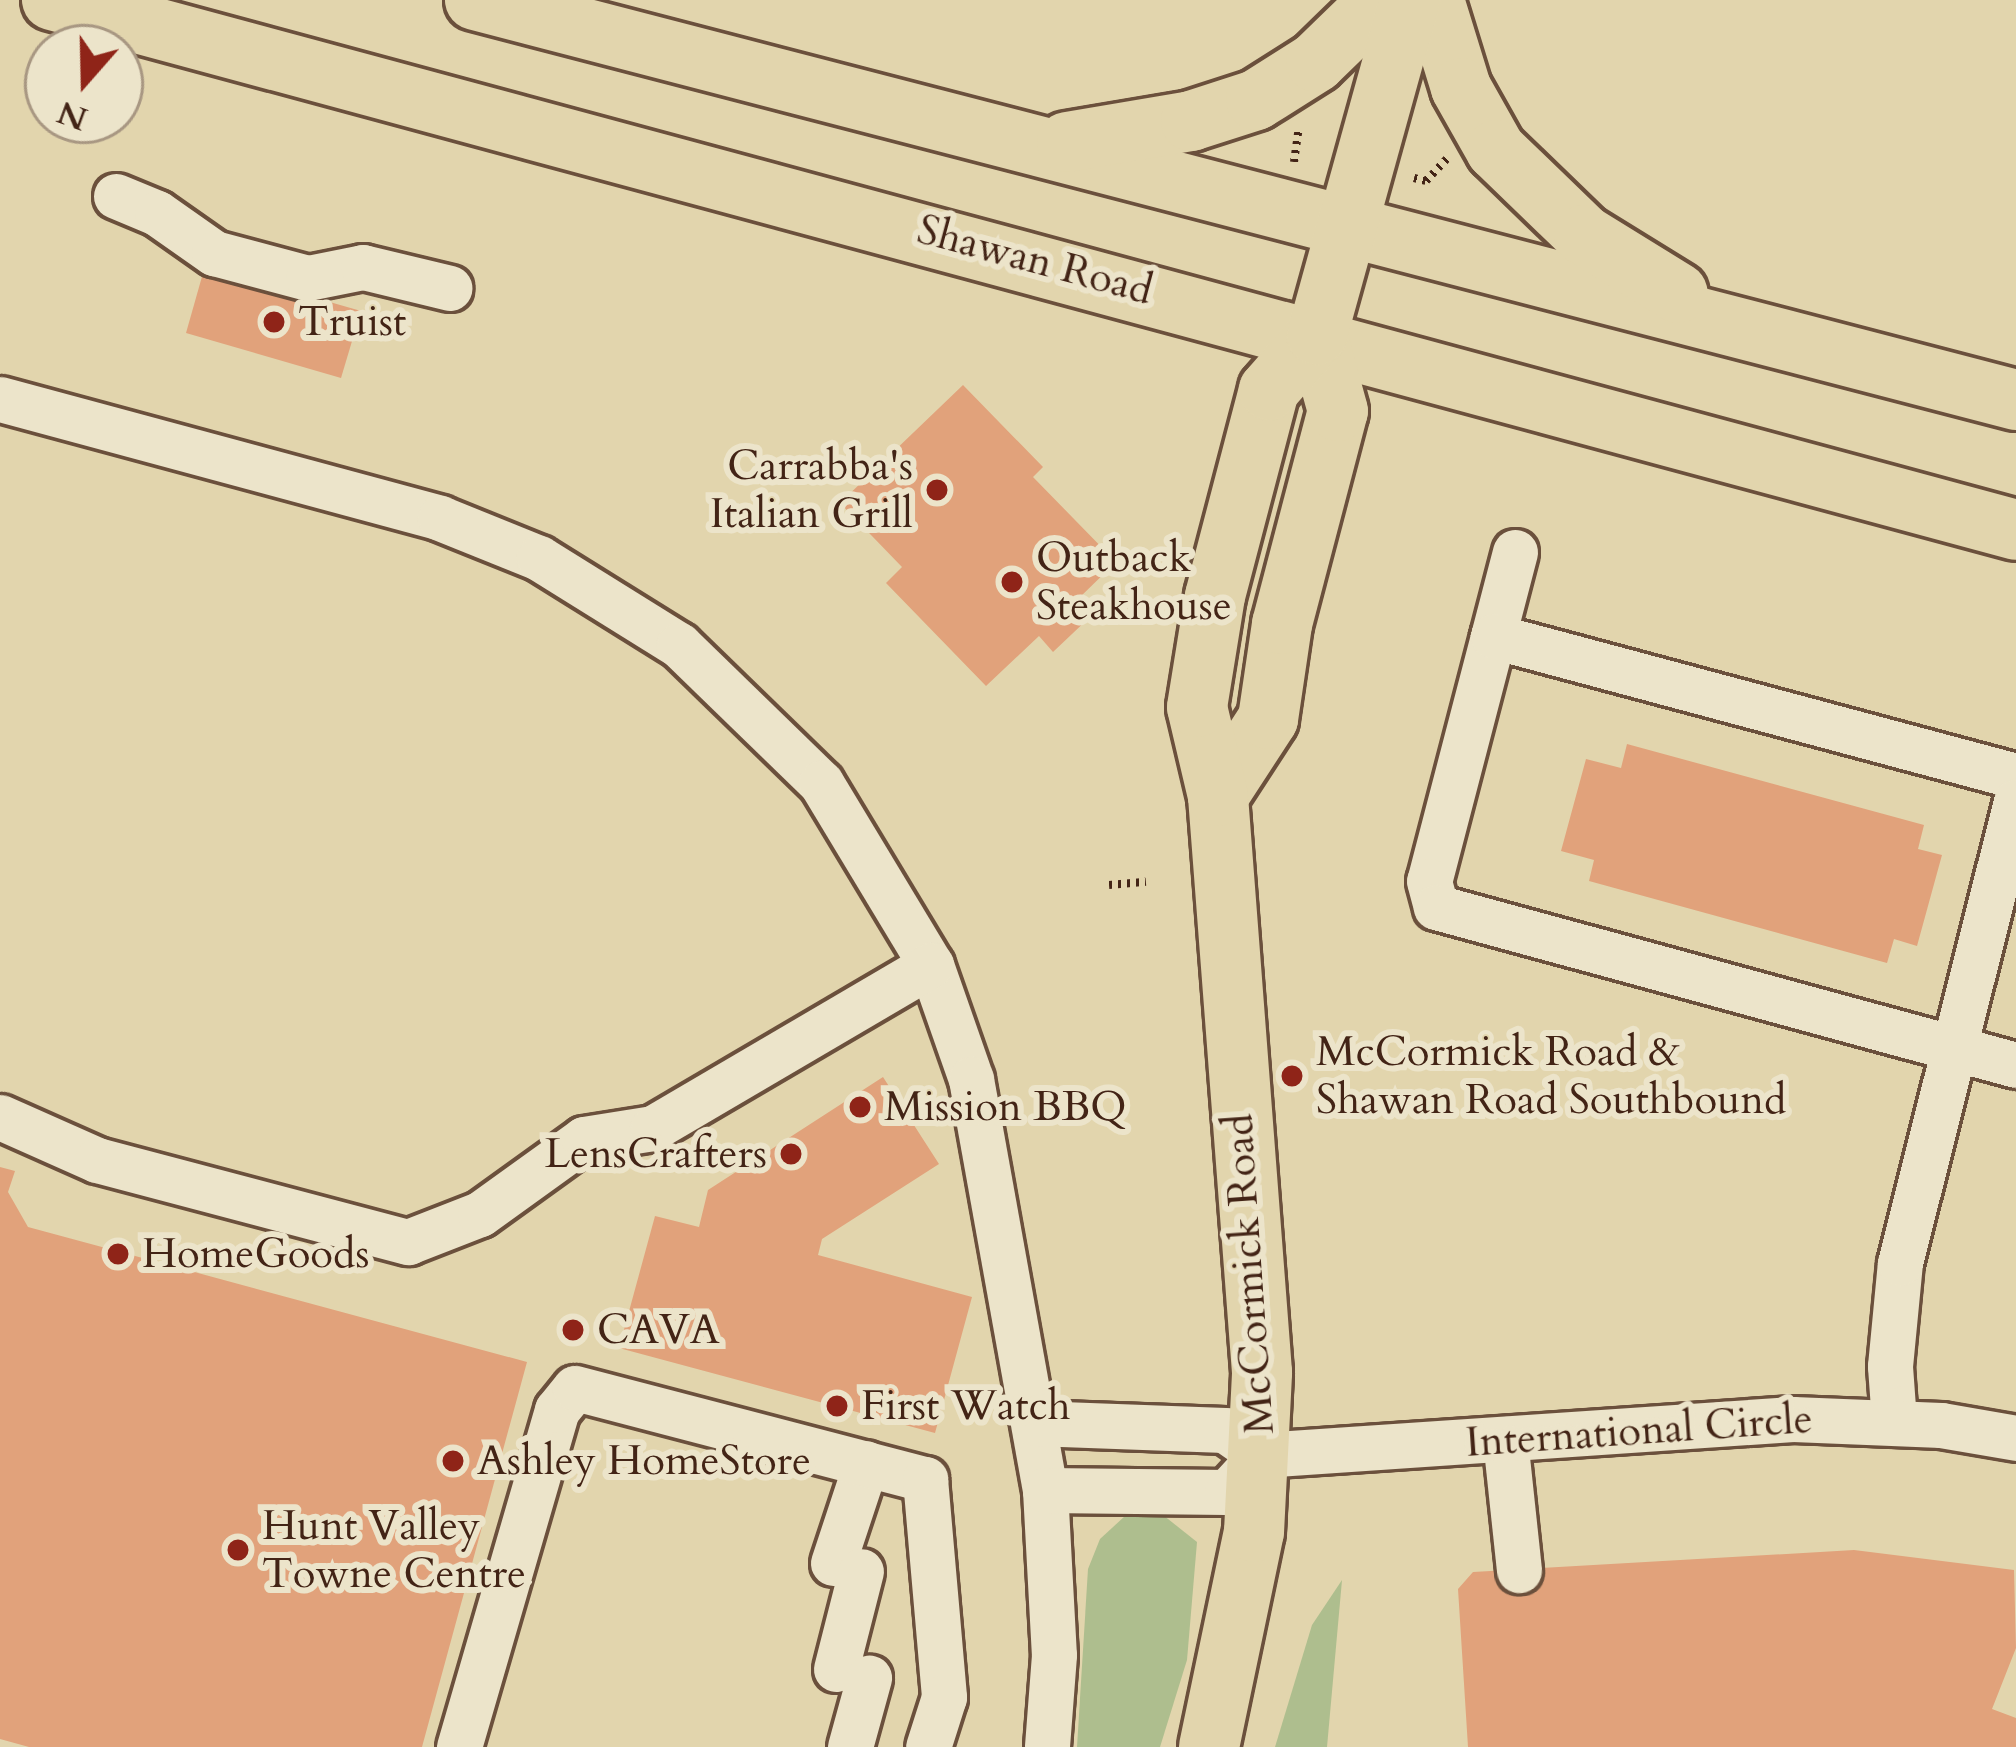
<!DOCTYPE html>
<html>
<head>
<meta charset="utf-8">
<style>
  body { margin:0 }
  #map { position:relative; width:2016px; height:1747px; overflow:hidden; background:#e2d5ad; font-family:Cardo,serif }
  div>[style] { position:absolute }
  .green>* { inset:0; background:#aebe8e }
  .building>* { inset:0; background:#e1a27b }
  .path>* { height:8px; margin-top:-4px; transform-origin:0; background:repeating-linear-gradient(90deg,#432416 0 3px,transparent 0 9px) }
  .roads { filter:drop-shadow(3px 0 #6b503c) drop-shadow(-3px 0 #6b503c) drop-shadow(0 3px #6b503c) drop-shadow(0 -3px #6b503c) }
  .minor>* { height:45px; margin:-22.5px; padding:0 22.5px; transform-origin:22.5px; border-radius:22.5px; background:#ece4ca }
  .major>* { height:60px; margin:-30px; padding:0 30px; transform-origin:30px; border-radius:30px; background:#e2d5ad }
  .dots>* { width:33px; height:33px; translate:-50% -50%; box-sizing:border-box; border:6px solid #ece4ca; border-radius:50% }
  span { translate:-50% -50%; white-space:nowrap; text-align:center; line-height:1.15; -webkit-text-stroke:12px #ece4ca; paint-order:stroke }
  .street-label { font-size:42px; color:#432416 }
  .poi-label { font-size:42px; color:#432416 }
  .left { translate:0 -50%; text-align:left }
  .right { translate:-100% -50%; text-align:right }
  .north { position:absolute; left:24px; top:24px; width:120px; height:120px; box-sizing:border-box; background:#ece4ca; border:3px solid #a89782; border-radius:50%; rotate:200deg; font-size:33px; font-weight:700; line-height:48px; text-align:center; color:#432416 }
  .north::after { content:''; display:block; margin:auto; width:42px; height:54px; background:#8f2418; clip-path:polygon(50% 0,100% 100%,50% 72%,0 100%) }
</style>
</head>
<body>
<div id="map">
  <div class="green">
    <div style="clip-path:polygon(1163px 1515px,1197px 1542px,1187px 1660px,1160px 1747px,1077px 1747px,1088px 1569px,1100px 1539px,1125px 1516px)"></div>
    <div style="clip-path:polygon(1342px 1580px,1327px 1747px,1275px 1747px,1312px 1625px)"></div>
  </div>
  <div class="building">
    <div style="clip-path:polygon(205px 266px,361px 311px,341px 378px,186px 333px)"></div>
    <div style="clip-path:polygon(963px 385px,1043px 467px,1033px 477px,1116px 562px,1076px 601px,1091px 616px,1053px 652px,1039px 636px,986px 686px,886px 583px,902px 567px,840px 503px)"></div>
    <div style="clip-path:polygon(1627px 744px,1924px 825px,1918px 849px,1942px 855px,1917px 946px,1894px 939px,1887px 963px,1589px 881px,1594px 860px,1561px 851px,1586px 759px,1621px 768px)"></div>
    <div style="clip-path:polygon(883px 1077px,939px 1164px,822px 1239px,818px 1255px,972px 1297px,935px 1433px,619px 1348px,655px 1216px,699px 1227px,708px 1190px)"></div>
    <div style="clip-path:polygon(0 1167px,15px 1171px,8px 1192px,28px 1227px,527px 1362px,422px 1747px,29px 1747px,0 1739px)"></div>
    <div style="clip-path:polygon(1854px 1550px,2014px 1570px,2016px 1648px,1992px 1709px,2016px 1718px,2016px 1747px,1468px 1747px,1458px 1589px,1473px 1572px)"></div>
  </div>
  <div class="path">
    <div style="left:1294px;top:162px;width:35px;rotate:-82deg"></div>
    <div style="left:1414px;top:178px;width:12px;rotate:14deg"></div>
    <div style="left:1426px;top:181px;width:35px;rotate:-47deg"></div>
    <div style="left:1109px;top:885px;width:37px;rotate:-5deg"></div>
  </div>
  <div class="roads">
    <div class="minor">
      <div style="left:116px;top:196px;width:44px;rotate:22.5deg"></div>
      <div style="left:157px;top:213px;width:70px;rotate:35.1deg"></div>
      <div style="left:214px;top:253px;width:97px;rotate:14.9deg"></div>
      <div style="left:308px;top:278px;width:56px;rotate:-11.3deg"></div>
      <div style="left:363px;top:267px;width:89px;rotate:13.6deg"></div>
      <div style="left:0;top:399px;width:456px;rotate:15.1deg"></div>
      <div style="left:440px;top:518px;width:107px;rotate:22deg"></div>
      <div style="left:539px;top:558px;width:165px;rotate:31.9deg"></div>
      <div style="left:679px;top:645px;width:198px;rotate:44.2deg"></div>
      <div style="left:821px;top:783px;width:213px;rotate:58.9deg"></div>
      <div style="left:931px;top:965px;width:121px;rotate:70.7deg"></div>
      <div style="left:971px;top:1079px;width:418px;rotate:79.8deg"></div>
      <div style="left:1045px;top:1490px;width:165px;rotate:86.9deg"></div>
      <div style="left:1054px;top:1655px;width:92px;rotate:94.4deg"></div>
      <div style="left:1515px;top:552px;width:340px;rotate:104.6deg"></div>
      <div style="left:1429px;top:881px;width:27px;rotate:75deg"></div>
      <div style="left:1436px;top:907px;width:601px;rotate:15.24deg"></div>
      <div style="left:1493px;top:636px;width:541px;rotate:14.99deg"></div>
      <div style="left:0;top:1117px;width:106px;rotate:23.9deg"></div>
      <div style="left:97px;top:1160px;width:322px;rotate:14.8deg"></div>
      <div style="left:408px;top:1242px;width:77px;rotate:-21.3deg"></div>
      <div style="left:480px;top:1214px;width:128px;rotate:-35.8deg"></div>
      <div style="left:584px;top:1139px;width:70px;rotate:-9.1deg"></div>
      <div style="left:653px;top:1128px;width:322px;rotate:-30.4deg"></div>
      <div style="left:1894px;top:1421px;width:55px;rotate:-94.2deg"></div>
      <div style="left:1890px;top:1366px;width:103px;rotate:-84.5deg"></div>
      <div style="left:1900px;top:1263px;width:476px;rotate:-75.9deg"></div>
      <div style="left:1034px;top:1423px;width:191px;rotate:2.1deg"></div>
      <div style="left:1225px;top:1430px;width:44px;rotate:34.8deg"></div>
      <div style="left:1505px;top:1439px;width:132px;rotate:83.9deg"></div>
      <div style="left:1261px;top:1455px;width:533px;rotate:-3.87deg"></div>
      <div style="left:1793px;top:1419px;width:148px;rotate:2.3deg"></div>
      <div style="left:1941px;top:1425px;width:76px;rotate:9.8deg"></div>
      <div style="left:1045px;top:1490px;width:182px;rotate:0.6deg"></div>
      <div style="left:1227px;top:1492px;width:50px;rotate:-47.4deg"></div>
      <div style="left:833px;top:1563px;width:105px;rotate:-71.7deg"></div>
      <div style="left:836px;top:1669px;width:101px;rotate:-75.7deg"></div>
      <div style="left:459px;top:1747px;width:351px;rotate:-73.8deg"></div>
      <div style="left:557px;top:1410px;width:28px;rotate:-51deg"></div>
      <div style="left:575px;top:1388px;width:362px;rotate:14.6deg"></div>
      <div style="left:925px;top:1479px;width:219px;rotate:85deg"></div>
      <div style="left:944px;top:1697px;width:52px;rotate:107.7deg"></div>
      <div style="left:850px;top:1747px;width:72px;rotate:-74.6deg"></div>
    </div>
    <div class="major">
      <div style="left:52px;top:0;width:2034px;rotate:15.1deg"></div>
      <div style="left:475px;top:0;width:1592px;rotate:14.55deg"></div>
      <div style="left:1434px;top:0;width:92px;rotate:72.9deg"></div>
      <div style="left:1461px;top:88px;width:71px;rotate:60.6deg"></div>
      <div style="left:1496px;top:150px;width:122px;rotate:44deg"></div>
      <div style="left:1584px;top:235px;width:110px;rotate:31.7deg"></div>
      <div style="left:1067px;top:142px;width:126px;rotate:-9.6deg"></div>
      <div style="left:1191px;top:121px;width:68px;rotate:-17.9deg"></div>
      <div style="left:1256px;top:100px;width:71px;rotate:-32.3deg"></div>
      <div style="left:1316px;top:62px;width:89px;rotate:-44.1deg"></div>
      <div style="left:1218px;top:796px;width:92px;rotate:-57deg"></div>
      <div style="left:1268px;top:719px;width:96px;rotate:-81.6deg"></div>
      <div style="left:1282px;top:624px;width:220px;rotate:-75.3deg"></div>
      <div style="left:1338px;top:411px;width:79px;rotate:-105.4deg"></div>
      <div style="left:1209px;top:1747px;width:220px;rotate:-78.2deg"></div>
      <div style="left:1254px;top:1532px;width:160px;rotate:-87.1deg"></div>
      <div style="left:1262px;top:1372px;width:578px;rotate:-94.37deg"></div>
      <div style="left:1218px;top:796px;width:91px;rotate:-103.3deg"></div>
      <div style="left:1197px;top:707px;width:112px;rotate:-80.8deg"></div>
      <div style="left:1215px;top:596px;width:213px;rotate:-75.3deg"></div>
      <div style="left:1269px;top:390px;width:73px;rotate:-48.9deg"></div>
      <div style="left:1317px;top:335px;width:348px;rotate:-74.5deg"></div>
    </div>
  </div>
  <div class="dots">
    <div style="left:274px;top:322px;background:#8f2418"></div>
    <div style="left:937px;top:490px;background:#8f2418"></div>
    <div style="left:1012px;top:582px;background:#8f2418"></div>
    <div style="left:1292px;top:1076px;background:#8f2418"></div>
    <div style="left:860px;top:1107px;background:#8f2418"></div>
    <div style="left:791px;top:1154px;background:#8f2418"></div>
    <div style="left:118px;top:1254px;background:#8f2418"></div>
    <div style="left:573px;top:1330px;background:#8f2418"></div>
    <div style="left:837px;top:1406px;background:#8f2418"></div>
    <div style="left:453px;top:1461px;background:#8f2418"></div>
    <div style="left:238px;top:1550px;background:#8f2418"></div>
  </div>
  <div class="street-label">
    <span style="left:1035px;top:260px;rotate:15deg">Shawan Road</span>
    <span style="left:1249px;top:1274px;rotate:-94deg">McCormick Road</span>
    <span style="left:1639px;top:1431px;rotate:-4deg">International Circle</span>
  </div>
  <div class="poi-label">
    <span class="left" style="left:298px;top:322px">Truist</span>
    <span class="right" style="left:913px;top:490px">Carrabba's<br>Italian Grill</span>
    <span class="left" style="left:1036px;top:582px">Outback<br>Steakhouse</span>
    <span class="left" style="left:1316px;top:1076px">McCormick Road &amp;<br>Shawan Road Southbound</span>
    <span class="left" style="left:884px;top:1107px">Mission BBQ</span>
    <span class="right" style="left:767px;top:1154px">LensCrafters</span>
    <span class="left" style="left:142px;top:1254px">HomeGoods</span>
    <span class="left" style="left:597px;top:1330px">CAVA</span>
    <span class="left" style="left:861px;top:1406px">First Watch</span>
    <span class="left" style="left:477px;top:1461px">Ashley HomeStore</span>
    <span class="left" style="left:262px;top:1550px">Hunt Valley<br>Towne Centre</span>
  </div>
  <div class="north">N</div>
</div>
</body>
</html>
